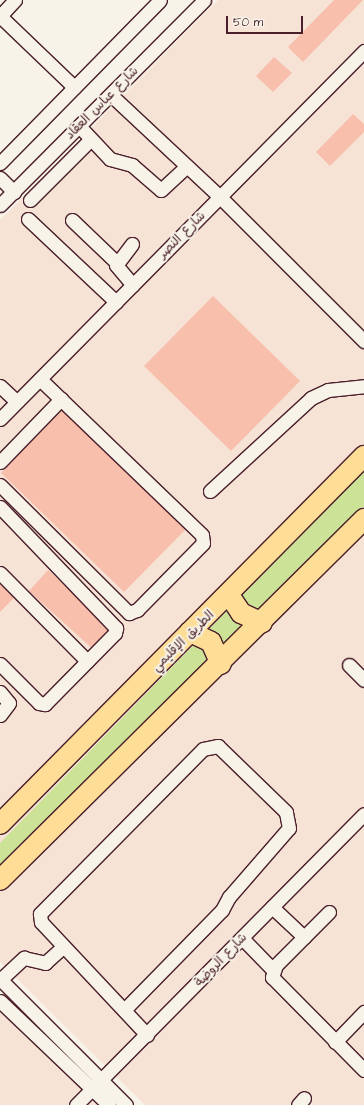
<!DOCTYPE html>
<html>
<head>
<meta charset="utf-8">
<style>
  body { margin:0 }
  #map { position:relative; width:364px; height:1105px; overflow:hidden; background:#f7f3e8; font-family:"Architects Daughter","Playpen Sans Arabic",sans-serif }
  div>[style] { position:absolute }
  .built>* { inset:0; background:#f7e3d6 }
  .green>* { inset:0; background:#cce297 }
  .building>* { inset:0; background:#f7bfac }
  .roads { filter:drop-shadow(1px 0 #4a1f2b) drop-shadow(-1px 0 #4a1f2b) drop-shadow(0 1px #4a1f2b) drop-shadow(0 -1px #4a1f2b) }
  .minor>* { height:13px; margin:-6.5px; padding:0 6.5px; transform-origin:6.5px; border-radius:6.5px; background:#f7f3e8 }
  .highway>* { height:20px; margin:-10px; padding:0 10px; transform-origin:10px; border-radius:10px; background:#fedd96 }
  span { translate:-50% -50%; white-space:nowrap; text-align:center; line-height:1.15; -webkit-text-stroke:4px #f7f3e8; paint-order:stroke }
  .street-label { font-size:13px; color:#4a1f2b }
  .scale { position:absolute; left:226px; top:16px; width:77px; height:18px; box-sizing:border-box; border:2px solid #4a1f2b; border-top:0; padding-left:5px; font-size:12px; line-height:14px; white-space:nowrap; color:#4a1f2b; -webkit-text-stroke:3px #f7f3e8; paint-order:stroke }
</style>
</head>
<body>
<div id="map">
  <div class="built">
    <div style="clip-path:polygon(218px 0,364px 0,364px 1105px,145px 1105px,0 962px,0 220px)"></div>
    <div style="clip-path:polygon(0 1008px,97px 1105px,0 1105px)"></div>
  </div>
  <div class="green">
    <div style="clip-path:polygon(364px 471px,364px 506px,0 870px,0 843px)"></div>
  </div>
  <div class="building">
    <div style="clip-path:polygon(334px 0,363px 0,303px 62px,288px 47px)"></div>
    <div style="clip-path:polygon(274px 57px,292px 73px,273px 92px,256px 76px)"></div>
    <div style="clip-path:polygon(353px 114px,364px 124px,364px 132px,330px 166px,316px 152px)"></div>
    <div style="clip-path:polygon(213px 296px,300px 381px,231px 451px,144px 366px)"></div>
    <div style="clip-path:polygon(66px 406px,189px 526px,124px 592px,1px 473px)"></div>
    <div style="clip-path:polygon(48px 570px,115px 633px,96px 652px,29px 591px)"></div>
    <div style="clip-path:polygon(0 577px,18px 594px,0 612px)"></div>
  </div>
  <div class="roads">
    <div class="minor">
      <div style="left:0;top:16px;width:103px;rotate:43.8deg"></div>
      <div style="left:0;top:16px;width:22px;rotate:-47deg"></div>
      <div style="left:111px;top:95px;width:149px;rotate:43.1deg"></div>
      <div style="left:220px;top:197px;width:204px;rotate:45deg"></div>
      <div style="left:79px;top:126px;width:45px;rotate:46.8deg"></div>
      <div style="left:110px;top:159px;width:23px;rotate:15deg"></div>
      <div style="left:132px;top:165px;width:38px;rotate:41deg"></div>
      <div style="left:161px;top:190px;width:35px;rotate:-43deg"></div>
      <div style="left:0;top:163px;width:228px;rotate:-45.5deg"></div>
      <div style="left:0;top:178px;width:20px;rotate:45deg"></div>
      <div style="left:30px;top:200px;width:86px;rotate:-45deg"></div>
      <div style="left:0;top:205px;width:289px;rotate:-45.1deg"></div>
      <div style="left:28px;top:219px;width:121px;rotate:43.3deg"></div>
      <div style="left:72px;top:220px;width:61px;rotate:43.7deg"></div>
      <div style="left:132px;top:244px;width:26px;rotate:127deg"></div>
      <div style="left:116px;top:265px;width:26px;rotate:50deg"></div>
      <div style="left:0;top:386px;width:23px;rotate:43deg"></div>
      <div style="left:0;top:419px;width:518px;rotate:-45.31deg"></div>
      <div style="left:0;top:462px;width:88px;rotate:-45.9deg"></div>
      <div style="left:0;top:485px;width:182px;rotate:44.8deg"></div>
      <div style="left:129px;top:613px;width:9px;rotate:-21deg"></div>
      <div style="left:137px;top:610px;width:94px;rotate:-45.4deg"></div>
      <div style="left:203px;top:543px;width:8px;rotate:-97deg"></div>
      <div style="left:202px;top:535px;width:225px;rotate:-136.1deg"></div>
      <div style="left:210px;top:491px;width:137px;rotate:-42.6deg"></div>
      <div style="left:311px;top:398px;width:19px;rotate:-25deg"></div>
      <div style="left:328px;top:390px;width:36px;rotate:-6deg"></div>
      <div style="left:0;top:507px;width:168px;rotate:46.2deg"></div>
      <div style="left:116px;top:628px;width:5px;rotate:101deg"></div>
      <div style="left:115px;top:633px;width:100px;rotate:134.6deg"></div>
      <div style="left:45px;top:704px;width:6px;rotate:-171deg"></div>
      <div style="left:39px;top:703px;width:55px;rotate:-135deg"></div>
      <div style="left:0;top:573px;width:124px;rotate:45.3deg"></div>
      <div style="left:349px;top:665px;width:21px;rotate:45deg"></div>
      <div style="left:0;top:692px;width:14px;rotate:51deg"></div>
      <div style="left:9px;top:703px;width:15px;rotate:127deg"></div>
      <div style="left:272px;top:907px;width:44px;rotate:43.2deg"></div>
      <div style="left:329px;top:912px;width:75px;rotate:135deg"></div>
      <div style="left:276px;top:965px;width:13px;rotate:108deg"></div>
      <div style="left:272px;top:977px;width:131px;rotate:45.3deg"></div>
      <div style="left:242px;top:938px;width:45px;rotate:45.9deg"></div>
      <div style="left:0;top:979px;width:178px;rotate:45deg"></div>
      <div style="left:0;top:980px;width:33px;rotate:-43deg"></div>
      <div style="left:24px;top:958px;width:22px;rotate:13deg"></div>
      <div style="left:45px;top:963px;width:25px;rotate:-42deg"></div>
      <div style="left:0;top:1001px;width:151px;rotate:43.7deg"></div>
      <div style="left:124px;top:1010px;width:140px;rotate:-45.6deg"></div>
      <div style="left:222px;top:910px;width:15px;rotate:-62deg"></div>
      <div style="left:229px;top:897px;width:91px;rotate:-49deg"></div>
      <div style="left:289px;top:828px;width:16px;rotate:-101deg"></div>
      <div style="left:286px;top:812px;width:95px;rotate:-135.9deg"></div>
      <div style="left:218px;top:746px;width:15px;rotate:169deg"></div>
      <div style="left:203px;top:749px;width:232px;rotate:134.7deg"></div>
      <div style="left:40px;top:914px;width:8px;rotate:83deg"></div>
      <div style="left:41px;top:922px;width:155px;rotate:46.8deg"></div>
      <div style="left:335px;top:1042px;width:42px;rotate:-46deg"></div>
      <div style="left:76px;top:1105px;width:409px;rotate:-45.3deg"></div>
      <div style="left:298px;top:1105px;width:9px;rotate:-49deg"></div>
    </div>
    <div class="highway">
      <div style="left:229px;top:595px;width:22px;rotate:56deg"></div>
      <div style="left:241px;top:613px;width:23px;rotate:25deg"></div>
      <div style="left:190px;top:632px;width:23px;rotate:25deg"></div>
      <div style="left:211px;top:642px;width:24px;rotate:66deg"></div>
      <div style="left:0;top:824px;width:518px;rotate:-45.31deg"></div>
      <div style="left:0;top:880px;width:513px;rotate:-44.76deg"></div>
    </div>
  </div>
  <div class="street-label">
    <span style="left:102px;top:103px;rotate:-45deg">شارع عباس العقاد</span>
    <span style="left:182px;top:235px;rotate:-45deg">شارع النصر</span>
    <span style="left:183px;top:641px;rotate:-44deg">الطريق الإقليمي</span>
    <span style="left:221px;top:960px;rotate:-46deg">شارع الروضة</span>
  </div>
  <div class="scale">50 m</div>
</div>
</body>
</html>
